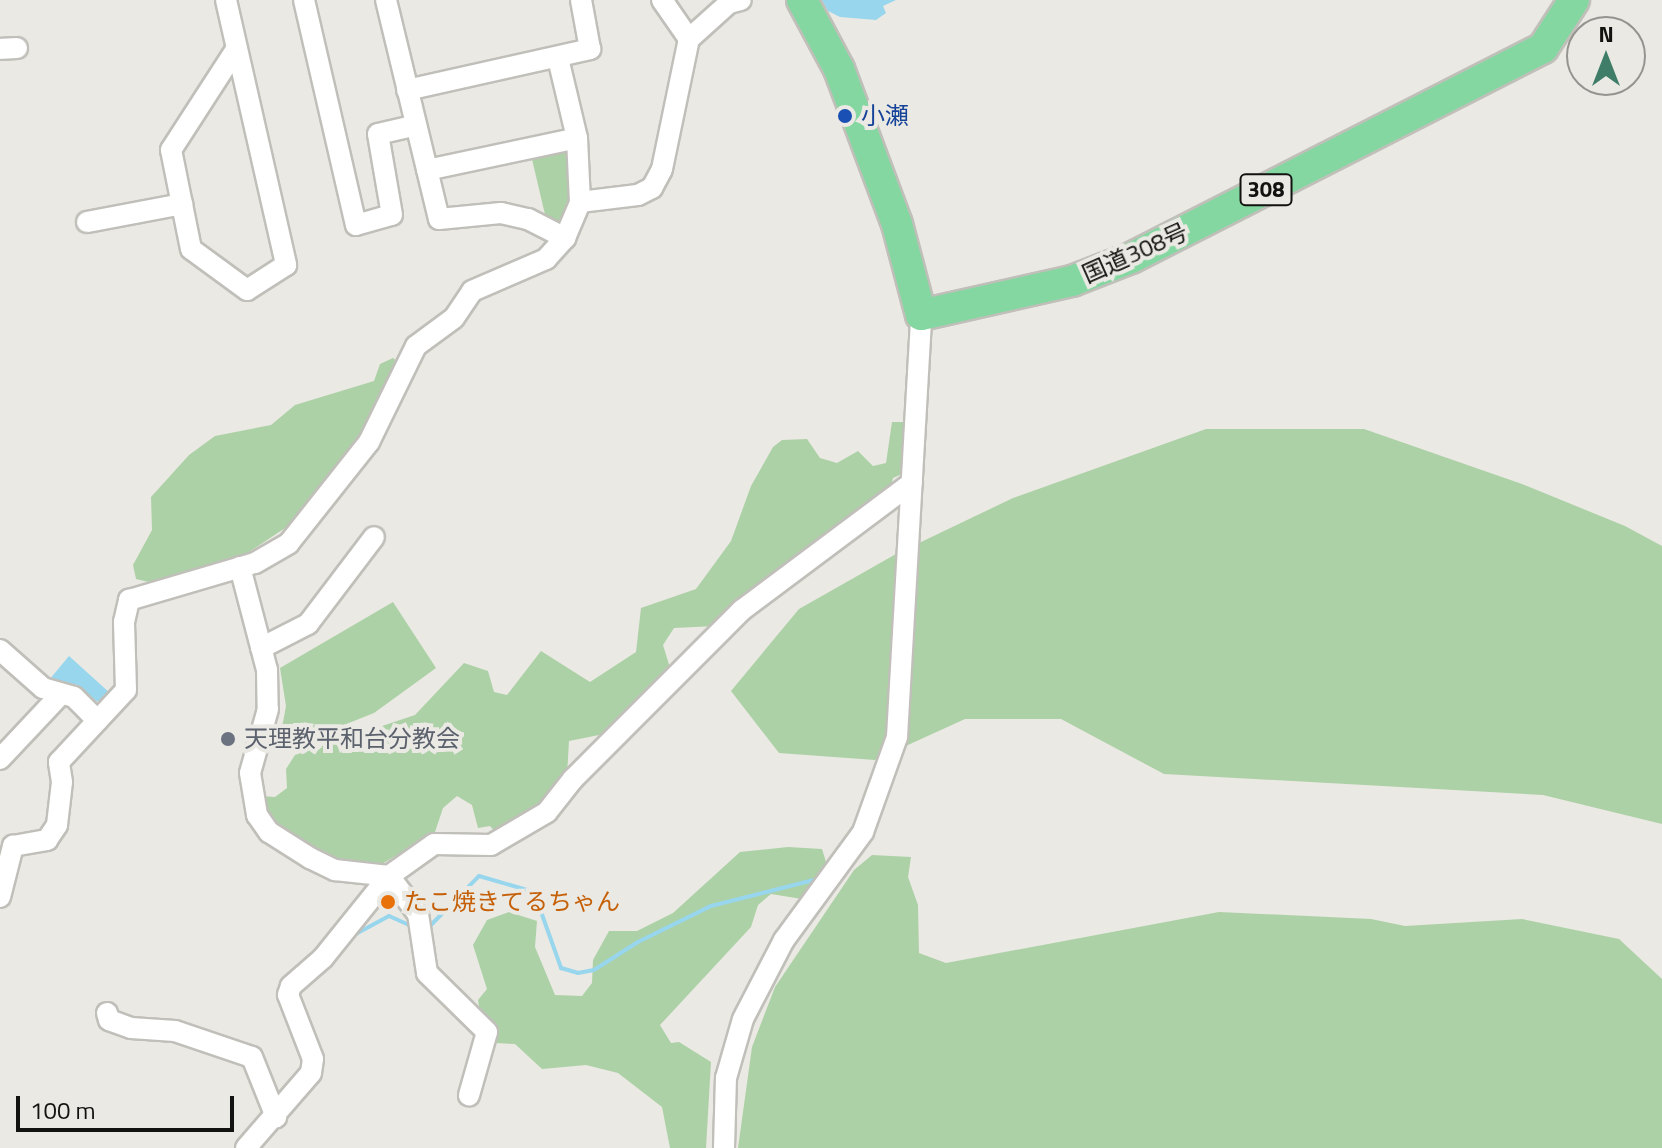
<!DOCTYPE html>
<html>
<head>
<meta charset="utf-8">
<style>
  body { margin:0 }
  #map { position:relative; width:1662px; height:1148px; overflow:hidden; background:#eae9e3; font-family:"Titillium Web","Noto Sans JP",sans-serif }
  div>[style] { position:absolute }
  .green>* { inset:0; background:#add1a6 }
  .water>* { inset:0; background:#97d6ed }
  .stream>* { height:4px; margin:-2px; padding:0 2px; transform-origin:2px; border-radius:2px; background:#97d6ed }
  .roads { filter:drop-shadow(2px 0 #c0bfb9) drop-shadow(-2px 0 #c0bfb9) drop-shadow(0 2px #c0bfb9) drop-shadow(0 -2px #c0bfb9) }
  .minor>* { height:20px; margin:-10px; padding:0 10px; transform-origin:10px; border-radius:10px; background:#fff }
  .highway>* { height:30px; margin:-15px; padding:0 15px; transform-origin:15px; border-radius:15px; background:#85d7a1 }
  .dots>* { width:22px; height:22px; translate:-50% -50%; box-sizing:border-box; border:4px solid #eae9e3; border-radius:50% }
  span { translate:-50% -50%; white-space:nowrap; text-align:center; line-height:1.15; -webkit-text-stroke:8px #eae9e3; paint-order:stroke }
  .shield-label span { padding:2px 6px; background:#eae9e3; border:2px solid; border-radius:6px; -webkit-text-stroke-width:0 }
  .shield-label { font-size:22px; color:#121210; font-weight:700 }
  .transit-label { font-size:24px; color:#164399 }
  .left { translate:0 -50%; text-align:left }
  .street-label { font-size:24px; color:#121210 }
  .worship-label { font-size:24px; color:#5b616d }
  .food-label { font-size:24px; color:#c56008 }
  .north { position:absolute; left:1566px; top:16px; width:80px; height:80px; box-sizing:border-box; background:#eae9e3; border:2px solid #94938f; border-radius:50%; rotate:0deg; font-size:22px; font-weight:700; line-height:32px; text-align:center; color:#121210 }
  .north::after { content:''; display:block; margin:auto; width:28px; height:36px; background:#3f7d69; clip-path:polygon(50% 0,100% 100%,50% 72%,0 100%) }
  .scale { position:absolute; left:16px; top:1096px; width:218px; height:36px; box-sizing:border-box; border:4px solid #121210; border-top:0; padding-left:10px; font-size:24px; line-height:28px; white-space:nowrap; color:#121210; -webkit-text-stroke:6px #eae9e3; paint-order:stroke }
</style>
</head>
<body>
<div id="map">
  <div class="green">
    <div style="clip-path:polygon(559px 148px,568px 155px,573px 203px,565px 226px,547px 223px,531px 155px)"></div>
    <div style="clip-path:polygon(393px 358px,398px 362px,370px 427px,300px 518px,240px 558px,153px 583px,136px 579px,133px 565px,152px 530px,151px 497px,189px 455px,215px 436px,271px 425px,295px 405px,374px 381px,380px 364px)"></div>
    <div style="clip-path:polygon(892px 422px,907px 422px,902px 474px,893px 478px,890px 489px,715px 626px,674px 628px,663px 645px,671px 671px,609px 733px,569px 741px,567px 776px,521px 820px,497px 834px,490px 826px,478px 828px,472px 805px,457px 796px,443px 808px,435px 832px,382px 864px,362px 865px,342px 863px,315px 851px,280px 831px,262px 809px,261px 796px,275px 797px,287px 788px,286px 769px,295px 755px,415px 715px,464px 663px,488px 671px,494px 692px,507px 695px,541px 651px,590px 682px,636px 652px,641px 608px,696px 589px,731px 541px,751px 486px,773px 447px,782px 440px,807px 439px,820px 458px,837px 463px,858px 451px,873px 466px,886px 463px)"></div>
    <div style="clip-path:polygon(1206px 429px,1364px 429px,1522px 484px,1625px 526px,1662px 546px,1662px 824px,1543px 795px,1164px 774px,1061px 719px,965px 719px,875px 760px,779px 753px,731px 691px,799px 609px,896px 554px,1013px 498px)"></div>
    <div style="clip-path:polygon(393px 602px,436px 668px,374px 713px,286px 748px,279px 744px,286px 706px,280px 668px)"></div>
    <div style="clip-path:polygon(788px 847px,822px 849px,826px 862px,821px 881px,802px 899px,771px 894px,758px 905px,751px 927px,660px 1025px,671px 1043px,679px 1042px,711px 1062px,706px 1148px,670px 1148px,662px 1107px,618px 1073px,586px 1065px,542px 1069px,515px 1044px,495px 1043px,495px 1031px,480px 1012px,478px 1000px,487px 989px,473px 945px,487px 920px,509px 912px,537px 921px,535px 947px,555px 995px,582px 996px,592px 983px,593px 960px,609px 931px,637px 931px,673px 913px,740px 852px)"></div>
    <div style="clip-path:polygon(872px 855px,911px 857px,908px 877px,918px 905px,919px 953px,946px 963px,1219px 912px,1371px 919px,1405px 926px,1522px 919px,1619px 939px,1662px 979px,1662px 1148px,738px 1148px,752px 1047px,775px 987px,854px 870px)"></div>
  </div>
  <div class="water">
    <div style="clip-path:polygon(822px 0,896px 0,883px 6px,886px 13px,876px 20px,840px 17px,828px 11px)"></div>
    <div style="clip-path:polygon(69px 656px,111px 694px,105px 702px,96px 701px,78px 685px,49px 680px)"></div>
  </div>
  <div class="stream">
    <div style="left:427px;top:929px;width:74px;rotate:-45.5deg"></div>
    <div style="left:479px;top:876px;width:57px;rotate:16.2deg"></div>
    <div style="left:534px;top:892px;width:81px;rotate:70.4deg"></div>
    <div style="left:561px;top:968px;width:18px;rotate:16deg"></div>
    <div style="left:578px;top:973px;width:16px;rotate:-11deg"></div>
    <div style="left:594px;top:970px;width:52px;rotate:-32.5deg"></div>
    <div style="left:638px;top:942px;width:81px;rotate:-26.3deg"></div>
    <div style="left:711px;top:906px;width:106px;rotate:-14.2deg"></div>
    <div style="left:352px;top:936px;width:42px;rotate:-28.4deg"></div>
    <div style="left:389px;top:916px;width:27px;rotate:24deg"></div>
  </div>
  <div class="roads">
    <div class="minor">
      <div style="left:226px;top:0;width:272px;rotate:77.2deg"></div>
      <div style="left:286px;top:265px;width:46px;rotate:147.3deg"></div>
      <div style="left:247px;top:290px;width:69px;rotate:-143.8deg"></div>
      <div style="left:191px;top:249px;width:101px;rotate:-101.4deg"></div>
      <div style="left:171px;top:150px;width:121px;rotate:-57.1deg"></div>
      <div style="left:304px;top:0;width:231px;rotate:77deg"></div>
      <div style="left:356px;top:225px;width:37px;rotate:-16deg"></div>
      <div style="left:392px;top:215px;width:82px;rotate:-99.8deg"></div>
      <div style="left:378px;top:134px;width:39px;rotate:-13deg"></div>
      <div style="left:386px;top:0;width:225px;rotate:76.4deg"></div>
      <div style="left:439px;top:219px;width:62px;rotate:-5.5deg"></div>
      <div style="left:501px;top:213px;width:28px;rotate:13deg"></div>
      <div style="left:528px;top:219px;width:42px;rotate:27.2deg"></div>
      <div style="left:662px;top:0;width:47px;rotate:55.3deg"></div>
      <div style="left:0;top:49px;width:17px;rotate:-3deg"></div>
      <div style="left:407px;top:90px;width:188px;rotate:-12.6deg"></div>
      <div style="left:590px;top:49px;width:50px;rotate:-100.4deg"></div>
      <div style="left:427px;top:170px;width:153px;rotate:-12deg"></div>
      <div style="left:580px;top:202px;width:58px;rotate:-6.9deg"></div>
      <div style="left:638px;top:195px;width:16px;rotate:-27deg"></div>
      <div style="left:652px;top:188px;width:21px;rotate:-62deg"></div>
      <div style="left:662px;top:169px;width:133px;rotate:-78.3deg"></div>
      <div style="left:689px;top:39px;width:54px;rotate:-42deg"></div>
      <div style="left:729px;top:3px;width:12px;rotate:-14deg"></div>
      <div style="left:87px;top:222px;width:97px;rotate:-10.7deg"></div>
      <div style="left:240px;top:567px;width:106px;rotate:75.3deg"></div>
      <div style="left:267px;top:670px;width:39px;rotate:89deg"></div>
      <div style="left:268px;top:709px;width:66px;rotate:105.7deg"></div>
      <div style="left:250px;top:773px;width:43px;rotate:80.5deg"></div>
      <div style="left:257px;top:815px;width:21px;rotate:55deg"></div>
      <div style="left:269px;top:832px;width:49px;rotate:32.4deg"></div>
      <div style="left:310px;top:858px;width:28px;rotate:26deg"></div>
      <div style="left:335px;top:870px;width:54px;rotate:6.3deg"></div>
      <div style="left:389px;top:876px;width:48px;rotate:52.7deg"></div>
      <div style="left:418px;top:914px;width:60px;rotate:81.3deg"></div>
      <div style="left:427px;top:973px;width:84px;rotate:44.5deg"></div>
      <div style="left:487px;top:1032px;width:66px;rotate:105.9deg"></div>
      <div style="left:261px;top:648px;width:53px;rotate:-27.1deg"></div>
      <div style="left:308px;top:624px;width:109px;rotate:-52.8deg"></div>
      <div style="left:0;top:650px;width:57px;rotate:41.5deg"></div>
      <div style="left:43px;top:688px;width:32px;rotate:16deg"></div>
      <div style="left:74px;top:697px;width:33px;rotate:45deg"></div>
      <div style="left:0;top:759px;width:88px;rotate:-46.8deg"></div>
      <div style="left:0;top:897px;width:53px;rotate:-75.7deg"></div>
      <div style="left:13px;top:846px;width:35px;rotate:-10deg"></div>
      <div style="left:47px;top:840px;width:18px;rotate:-56deg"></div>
      <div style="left:57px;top:825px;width:43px;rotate:-83.4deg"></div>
      <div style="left:62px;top:782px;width:20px;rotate:-99deg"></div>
      <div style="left:59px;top:762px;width:98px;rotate:-47.1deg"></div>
      <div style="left:126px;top:690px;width:68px;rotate:-91.7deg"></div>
      <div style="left:124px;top:622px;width:23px;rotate:-77deg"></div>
      <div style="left:129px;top:600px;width:131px;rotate:-16.4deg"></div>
      <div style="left:255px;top:563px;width:39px;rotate:-30deg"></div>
      <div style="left:289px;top:543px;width:129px;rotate:-51.6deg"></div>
      <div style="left:369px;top:442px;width:107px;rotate:-63.9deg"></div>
      <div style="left:416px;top:346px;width:47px;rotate:-36.4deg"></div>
      <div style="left:454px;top:318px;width:32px;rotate:-56deg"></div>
      <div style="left:472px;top:291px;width:81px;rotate:-23.4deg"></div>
      <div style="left:546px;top:259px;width:28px;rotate:-48deg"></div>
      <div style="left:565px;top:238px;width:39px;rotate:-67deg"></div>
      <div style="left:580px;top:202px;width:64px;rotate:-92.7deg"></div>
      <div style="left:577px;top:138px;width:82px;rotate:-103.4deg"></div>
      <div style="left:107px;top:1013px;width:7px;rotate:74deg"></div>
      <div style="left:109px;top:1020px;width:23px;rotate:20deg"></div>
      <div style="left:131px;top:1028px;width:44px;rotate:3.9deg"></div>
      <div style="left:175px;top:1031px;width:81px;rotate:18.7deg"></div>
      <div style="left:252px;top:1057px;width:65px;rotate:68.2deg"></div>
      <div style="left:246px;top:1148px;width:99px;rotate:-49.1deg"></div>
      <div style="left:311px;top:1073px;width:14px;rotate:-82deg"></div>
      <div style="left:313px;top:1059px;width:69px;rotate:-111.3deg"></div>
      <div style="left:288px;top:995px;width:9px;rotate:-72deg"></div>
      <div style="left:291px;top:986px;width:43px;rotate:-41.2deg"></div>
      <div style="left:323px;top:958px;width:105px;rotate:-51.2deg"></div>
      <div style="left:389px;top:876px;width:55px;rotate:-35.4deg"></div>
      <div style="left:434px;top:844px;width:57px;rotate:1deg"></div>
      <div style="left:491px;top:845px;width:65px;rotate:-30.5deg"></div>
      <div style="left:547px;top:812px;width:42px;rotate:-51.8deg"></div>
      <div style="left:573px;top:779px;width:239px;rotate:-45deg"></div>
      <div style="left:742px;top:610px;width:212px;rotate:-36.8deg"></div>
      <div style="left:724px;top:1148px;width:70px;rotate:-88.4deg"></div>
      <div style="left:726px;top:1078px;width:61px;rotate:-73.9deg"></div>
      <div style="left:743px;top:1019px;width:89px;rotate:-62.6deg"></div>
      <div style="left:784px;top:940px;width:134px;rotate:-53.8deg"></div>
      <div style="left:863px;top:832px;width:101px;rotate:-70.3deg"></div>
      <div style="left:897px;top:737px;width:423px;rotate:-86.7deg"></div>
    </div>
    <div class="highway">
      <div style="left:802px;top:0;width:78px;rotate:61.8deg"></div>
      <div style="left:839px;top:69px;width:165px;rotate:69.5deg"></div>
      <div style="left:897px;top:224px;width:94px;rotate:75.2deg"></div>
      <div style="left:921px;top:315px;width:155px;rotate:-12.7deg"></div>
      <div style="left:1072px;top:281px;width:63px;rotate:-21.3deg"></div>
      <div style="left:1131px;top:258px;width:462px;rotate:-27deg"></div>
      <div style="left:1543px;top:48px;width:57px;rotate:-57.1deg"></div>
    </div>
  </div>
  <div class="dots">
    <div style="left:845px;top:116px;background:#1a4fb4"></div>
    <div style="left:228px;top:739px;background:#6b7280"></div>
    <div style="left:388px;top:902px;background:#e8710a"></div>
  </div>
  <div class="shield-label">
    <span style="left:1266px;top:190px">308</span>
  </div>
  <div class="transit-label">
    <span class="left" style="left:861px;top:116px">小瀬</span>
  </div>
  <div class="street-label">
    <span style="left:1135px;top:253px;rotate:-24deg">国道308号</span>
  </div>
  <div class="worship-label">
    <span class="left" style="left:244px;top:739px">天理教平和台分教会</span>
  </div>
  <div class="food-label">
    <span class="left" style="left:404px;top:902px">たこ焼きてるちゃん</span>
  </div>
  <div class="north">N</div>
  <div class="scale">100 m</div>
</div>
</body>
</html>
